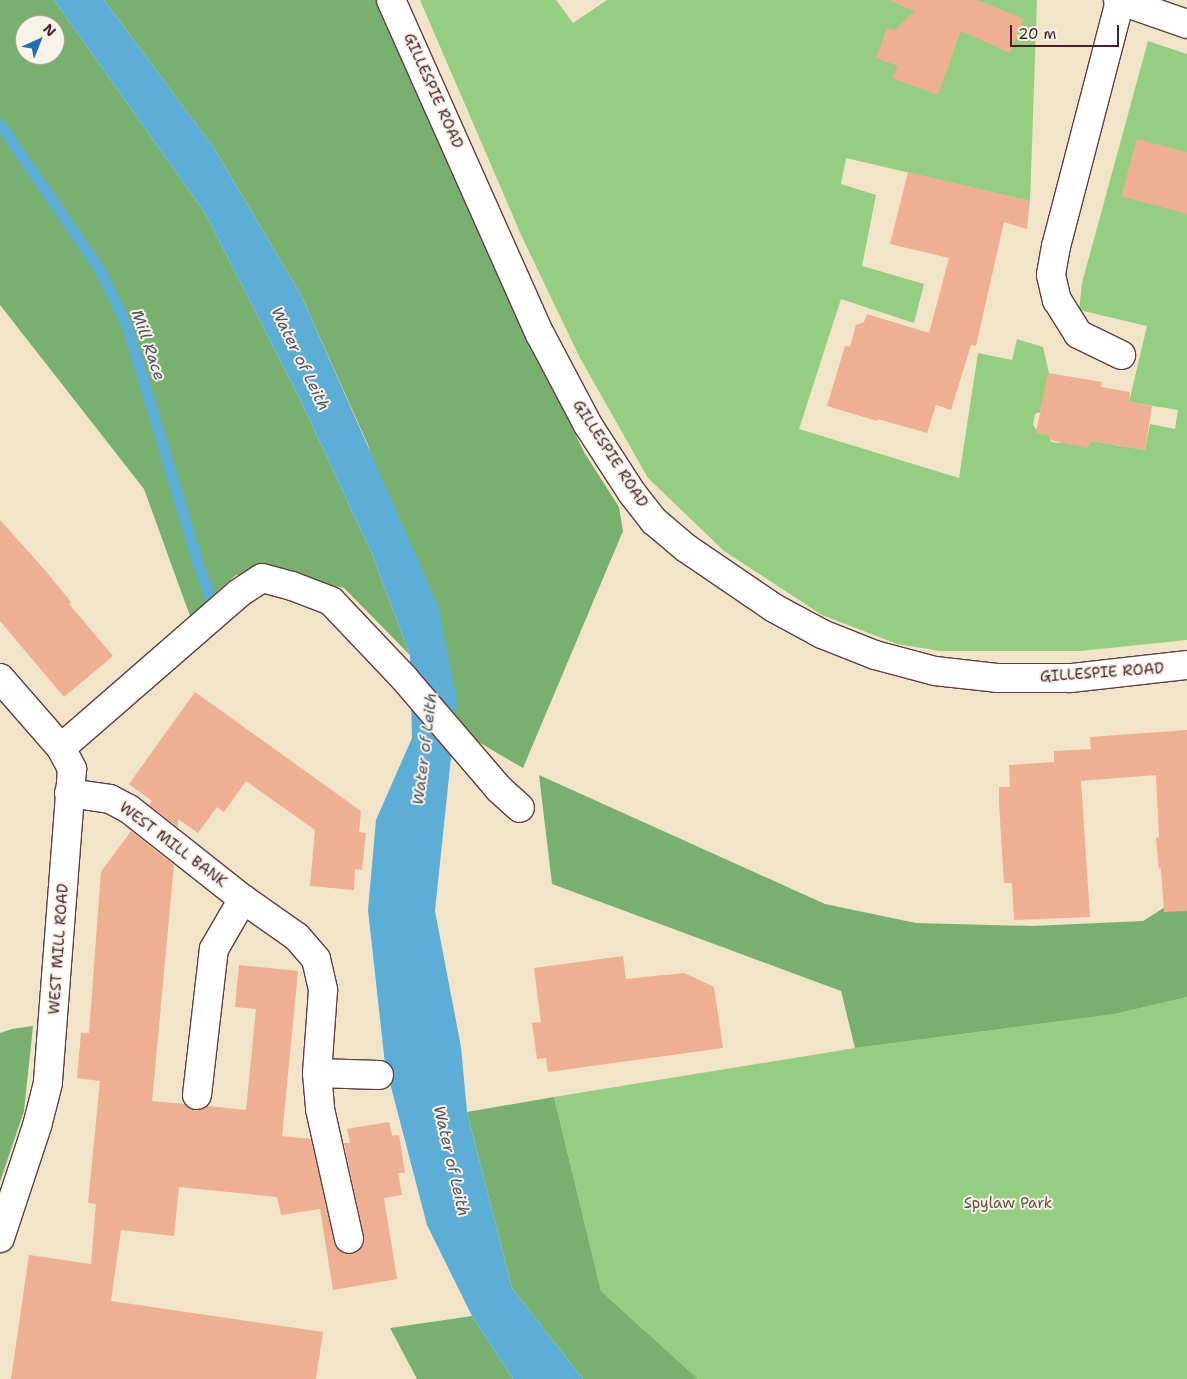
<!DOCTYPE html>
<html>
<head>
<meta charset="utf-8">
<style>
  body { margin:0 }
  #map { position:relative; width:1187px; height:1379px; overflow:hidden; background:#f2e4c9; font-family:"Shantell Sans",sans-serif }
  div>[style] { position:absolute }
  .green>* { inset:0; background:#96ce81 }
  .forest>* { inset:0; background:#78b16f }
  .water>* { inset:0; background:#5caed7 }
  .stream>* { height:11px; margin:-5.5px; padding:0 5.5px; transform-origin:5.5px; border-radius:5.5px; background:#5caed7 }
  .building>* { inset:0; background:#eeaf92 }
  .roads { filter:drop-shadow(1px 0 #633d43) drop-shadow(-1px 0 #633d43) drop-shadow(0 1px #633d43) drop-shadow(0 -1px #633d43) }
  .minor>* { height:28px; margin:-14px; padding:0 14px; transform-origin:14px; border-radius:14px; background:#fff }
  .major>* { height:28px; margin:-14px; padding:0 14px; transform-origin:14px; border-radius:14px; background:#fff }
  span { translate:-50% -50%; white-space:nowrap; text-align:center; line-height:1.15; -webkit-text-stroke:4px #f7f3e8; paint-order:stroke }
  .street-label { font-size:15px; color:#4a1f2b }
  .park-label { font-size:15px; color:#615445 }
  .water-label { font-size:16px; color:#505167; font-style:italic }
  .north { position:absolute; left:15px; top:15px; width:50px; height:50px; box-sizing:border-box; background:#f7f3e8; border:1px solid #b29e9c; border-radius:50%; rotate:44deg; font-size:14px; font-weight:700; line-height:20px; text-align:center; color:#4a1f2b }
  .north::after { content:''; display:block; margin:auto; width:18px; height:22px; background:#1f6fb2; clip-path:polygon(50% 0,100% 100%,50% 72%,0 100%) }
  .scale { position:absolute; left:1010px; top:25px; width:109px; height:22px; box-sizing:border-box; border:2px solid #4a1f2b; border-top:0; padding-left:6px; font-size:15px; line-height:18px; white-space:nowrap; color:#4a1f2b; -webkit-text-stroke:4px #f7f3e8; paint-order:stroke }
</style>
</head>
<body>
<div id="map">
  <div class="green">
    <div style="clip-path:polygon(420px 0,556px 0,573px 23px,607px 0,1037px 0,1030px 201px,846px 158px,841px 184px,876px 195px,862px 266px,924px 284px,914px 323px,841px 299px,799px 429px,959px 478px,978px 353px,1012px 360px,1017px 339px,1043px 347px,1049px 373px,1040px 412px,1035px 414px,1033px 425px,1036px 429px,1049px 435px,1051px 442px,1060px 443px,1065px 438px,1086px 448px,1092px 441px,1145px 450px,1150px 424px,1175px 429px,1178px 410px,1129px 402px,1147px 326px,1079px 310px,1082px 283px,1148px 41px,1187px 54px,1187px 640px,1080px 651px,940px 651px,897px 644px,822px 615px,724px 551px,648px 478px,580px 358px,522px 237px)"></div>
    <div style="clip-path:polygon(1187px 997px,1187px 1379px,698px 1379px,601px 1291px,554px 1097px,855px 1048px,1115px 1014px)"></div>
  </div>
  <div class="forest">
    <div style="clip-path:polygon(evenodd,0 0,54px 0,205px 213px,300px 399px,372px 554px,410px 655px,344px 588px,304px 579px,236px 575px,190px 616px,144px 489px,0 305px,0 0,25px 25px,55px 25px,55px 55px,25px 55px,25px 25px)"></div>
    <div style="clip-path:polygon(104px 0,378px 0,521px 323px,584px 452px,619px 507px,623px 531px,523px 768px,453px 727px,368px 445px,301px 295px,214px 148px)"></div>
    <div style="clip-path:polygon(539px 775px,825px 904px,916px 923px,1032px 926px,1143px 921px,1187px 893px,1187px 997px,1115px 1014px,855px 1048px,841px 991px,552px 884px)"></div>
    <div style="clip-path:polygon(33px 1026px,24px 1111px,0 1182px,0 1033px,12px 1029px)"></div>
    <div style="clip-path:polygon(554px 1097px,601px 1291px,698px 1379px,583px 1379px,512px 1288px,467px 1112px)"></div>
    <div style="clip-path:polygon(472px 1316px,513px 1379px,417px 1379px,390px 1328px)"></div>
  </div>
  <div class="water">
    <div style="clip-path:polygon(54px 0,104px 0,214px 148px,301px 295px,438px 605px,457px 700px,435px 911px,461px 1047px,467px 1112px,512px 1288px,583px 1379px,513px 1379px,472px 1316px,427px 1225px,385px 1064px,368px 910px,376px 820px,412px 738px,410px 655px,372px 554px,300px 399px,205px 213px)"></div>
  </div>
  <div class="stream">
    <div style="left:0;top:124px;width:177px;rotate:55.6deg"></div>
    <div style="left:100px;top:270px;width:65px;rotate:64.6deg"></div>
    <div style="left:128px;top:329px;width:245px;rotate:73.4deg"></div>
    <div style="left:198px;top:564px;width:40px;rotate:69.8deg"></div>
  </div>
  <div class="building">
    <div style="clip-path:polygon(889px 0,977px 0,1024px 19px,1010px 53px,961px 31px,938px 95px,892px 78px,898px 66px,876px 58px,887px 28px,894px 31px,910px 15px,916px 12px)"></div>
    <div style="clip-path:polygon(1137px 139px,1187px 152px,1187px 214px,1121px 196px)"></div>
    <div style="clip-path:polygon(908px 172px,1030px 201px,1027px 229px,1004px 222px,976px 346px,971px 345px,951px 410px,936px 405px,927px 433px,878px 419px,877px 421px,827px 406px,845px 346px,850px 347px,856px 325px,864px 322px,867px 314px,929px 333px,949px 258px,890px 244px)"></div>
    <div style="clip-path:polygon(1048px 373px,1102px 382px,1101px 387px,1130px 392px,1129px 402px,1152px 406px,1145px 450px,1092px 441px,1086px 448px,1051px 440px,1049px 435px,1036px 433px)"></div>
    <div style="clip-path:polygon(0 520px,44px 569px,71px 602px,69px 604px,113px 656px,64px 697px,0 621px)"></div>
    <div style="clip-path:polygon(195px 692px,361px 811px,359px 832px,366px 833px,362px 870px,355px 869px,354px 890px,310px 886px,315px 830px,246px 781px,224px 812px,217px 807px,198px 833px,178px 819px,178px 827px,149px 805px,152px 801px,129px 784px)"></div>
    <div style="clip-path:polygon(1187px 730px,1187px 911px,1164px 912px,1161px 868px,1159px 869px,1156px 838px,1159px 837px,1156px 775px,1081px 781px,1090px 917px,1014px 920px,1012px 883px,1004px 883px,999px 802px,999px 787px,1010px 787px,1009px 765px,1054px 762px,1054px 751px,1091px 749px,1090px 737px)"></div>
    <div style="clip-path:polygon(131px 831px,174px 865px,152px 1101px,185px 1104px,196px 1111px,207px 1106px,246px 1110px,256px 1009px,235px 1007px,239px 965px,298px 971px,282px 1136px,311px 1139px,334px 1242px,338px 1250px,345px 1254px,353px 1254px,360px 1250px,364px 1243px,364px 1236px,344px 1143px,350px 1143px,347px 1129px,389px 1122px,392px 1136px,399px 1135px,405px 1173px,398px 1173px,402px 1195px,384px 1198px,397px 1279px,333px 1290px,320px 1209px,281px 1215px,277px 1197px,179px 1187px,174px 1236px,121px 1230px,111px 1301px,323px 1332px,316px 1379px,11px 1379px,29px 1255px,91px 1264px,96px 1204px,88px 1203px,100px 1081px,77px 1078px,81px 1033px,89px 1033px,101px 872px)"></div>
    <div style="clip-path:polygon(623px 956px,626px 979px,684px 973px,714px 987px,723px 1048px,548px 1072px,546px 1058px,537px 1059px,532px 1023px,541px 1022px,534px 968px)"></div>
  </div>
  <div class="roads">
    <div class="minor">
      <div style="left:1118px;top:0;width:73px;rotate:19.2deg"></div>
      <div style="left:1120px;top:1px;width:253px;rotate:104.6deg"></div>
      <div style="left:1056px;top:246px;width:29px;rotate:100deg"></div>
      <div style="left:1051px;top:275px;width:26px;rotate:77deg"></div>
      <div style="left:1057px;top:300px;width:40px;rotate:58deg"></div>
      <div style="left:1078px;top:334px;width:48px;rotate:26deg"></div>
      <div style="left:0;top:678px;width:93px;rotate:48.9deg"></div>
      <div style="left:61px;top:748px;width:24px;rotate:62deg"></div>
      <div style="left:72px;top:769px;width:315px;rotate:94.4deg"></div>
      <div style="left:48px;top:1083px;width:44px;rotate:104.3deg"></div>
      <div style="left:37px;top:1126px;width:118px;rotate:108.3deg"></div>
      <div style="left:61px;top:748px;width:236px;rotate:-41deg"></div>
      <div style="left:239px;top:593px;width:27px;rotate:-33deg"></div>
      <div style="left:262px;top:578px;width:31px;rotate:15deg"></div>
      <div style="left:292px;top:586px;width:42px;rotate:21deg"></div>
      <div style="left:331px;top:601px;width:106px;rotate:46.5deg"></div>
      <div style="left:404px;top:678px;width:146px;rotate:49.4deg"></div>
      <div style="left:499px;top:789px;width:28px;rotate:42deg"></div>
      <div style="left:69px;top:793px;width:41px;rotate:8.3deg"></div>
      <div style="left:110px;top:799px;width:21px;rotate:28deg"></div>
      <div style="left:129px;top:809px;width:145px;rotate:38.3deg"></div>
      <div style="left:243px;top:899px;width:66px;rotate:35.1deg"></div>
      <div style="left:297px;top:937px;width:29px;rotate:49deg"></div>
      <div style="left:316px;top:959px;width:32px;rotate:77deg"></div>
      <div style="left:323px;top:990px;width:83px;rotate:94.1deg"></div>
      <div style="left:317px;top:1073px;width:36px;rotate:85deg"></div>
      <div style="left:320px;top:1109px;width:133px;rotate:77.4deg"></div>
      <div style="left:317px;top:1073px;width:62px;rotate:1.8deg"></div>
      <div style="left:197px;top:1095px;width:147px;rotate:-83.4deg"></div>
      <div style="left:214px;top:949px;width:58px;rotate:-59.9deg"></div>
    </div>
    <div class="major">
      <div style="left:391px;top:0;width:366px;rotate:66deg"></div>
      <div style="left:540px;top:334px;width:103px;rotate:62.2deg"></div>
      <div style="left:588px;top:425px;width:81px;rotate:57.1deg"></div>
      <div style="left:632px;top:493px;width:36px;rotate:52deg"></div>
      <div style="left:654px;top:521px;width:42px;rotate:40.2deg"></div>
      <div style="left:686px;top:548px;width:107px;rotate:34.3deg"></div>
      <div style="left:774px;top:608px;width:55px;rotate:28.4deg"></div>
      <div style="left:822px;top:634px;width:57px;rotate:21.6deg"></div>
      <div style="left:875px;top:655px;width:62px;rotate:14.9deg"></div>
      <div style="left:935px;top:671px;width:62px;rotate:6.4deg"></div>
      <div style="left:997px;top:678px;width:74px"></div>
      <div style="left:1071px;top:678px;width:117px;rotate:-6.4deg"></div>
    </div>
  </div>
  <div class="street-label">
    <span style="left:433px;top:91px;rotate:66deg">GILLESPIE ROAD</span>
    <span style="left:610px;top:454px;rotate:57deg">GILLESPIE ROAD</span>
    <span style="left:1102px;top:673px;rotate:-4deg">GILLESPIE ROAD</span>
    <span style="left:173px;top:845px;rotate:37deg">WEST MILL BANK</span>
    <span style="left:59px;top:949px;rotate:-86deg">WEST MILL ROAD</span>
  </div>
  <div class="park-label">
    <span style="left:1008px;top:1204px">Spylaw Park</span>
  </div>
  <div class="water-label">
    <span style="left:148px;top:345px;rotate:71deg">Mill Race</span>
    <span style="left:300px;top:359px;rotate:64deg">Water of Leith</span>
    <span style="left:425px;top:749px;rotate:-83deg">Water of Leith</span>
    <span style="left:451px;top:1161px;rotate:77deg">Water of Leith</span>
  </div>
  <div class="north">N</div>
  <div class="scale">20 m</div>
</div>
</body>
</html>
